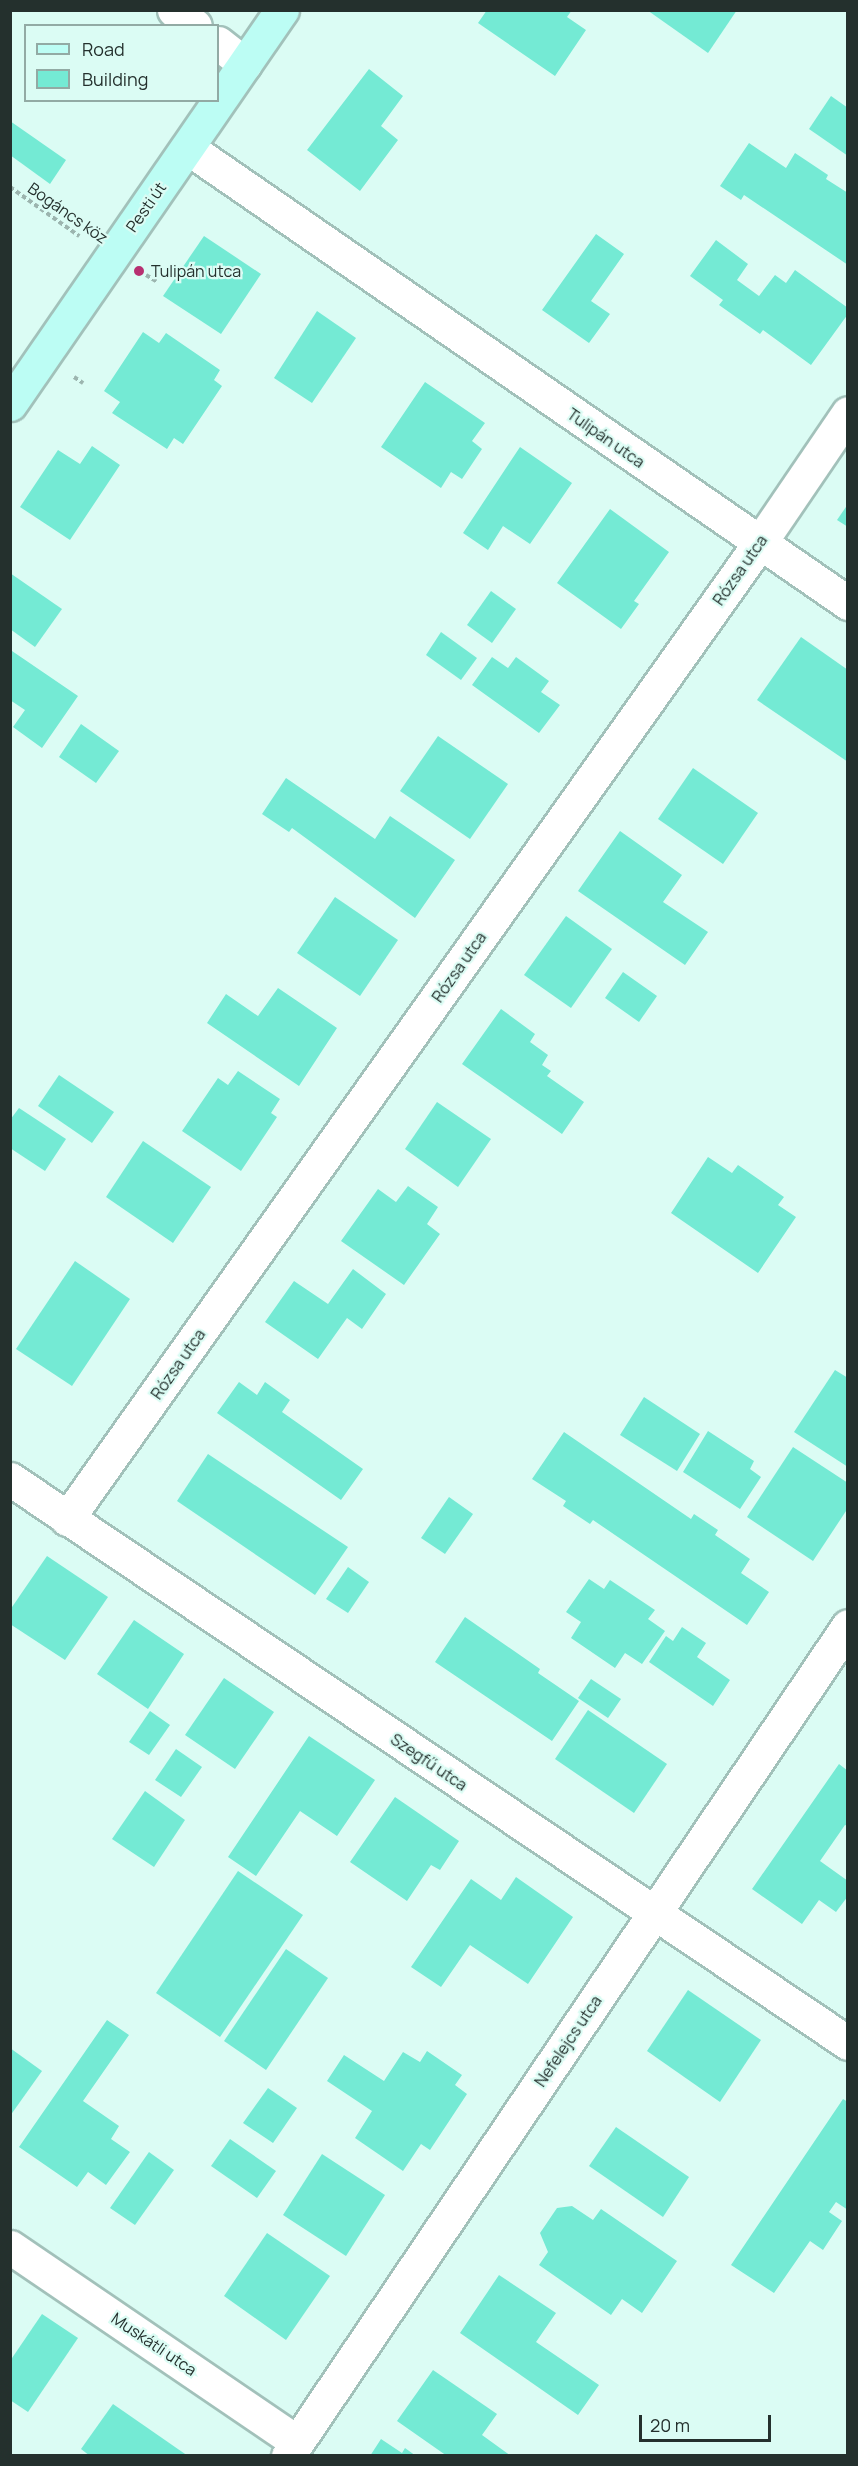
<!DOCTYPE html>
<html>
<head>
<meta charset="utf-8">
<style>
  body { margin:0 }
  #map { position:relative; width:858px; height:2466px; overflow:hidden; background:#dbfcf4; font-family:Manrope,sans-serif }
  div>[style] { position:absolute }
  .building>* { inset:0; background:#74ead4 }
  .path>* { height:4px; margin-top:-2px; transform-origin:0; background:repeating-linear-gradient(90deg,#9cb5af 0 4.5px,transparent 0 7.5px) }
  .roads { filter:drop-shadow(2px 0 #a2c1ba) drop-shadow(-2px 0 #a2c1ba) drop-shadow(0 2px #a2c1ba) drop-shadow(0 -2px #a2c1ba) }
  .street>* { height:33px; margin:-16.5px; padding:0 16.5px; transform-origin:16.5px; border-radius:16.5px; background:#fff }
  .secondary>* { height:33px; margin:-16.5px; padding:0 16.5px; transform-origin:16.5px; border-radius:16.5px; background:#bcfdf4 }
  .dots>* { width:16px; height:16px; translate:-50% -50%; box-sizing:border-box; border:3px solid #dbfcf4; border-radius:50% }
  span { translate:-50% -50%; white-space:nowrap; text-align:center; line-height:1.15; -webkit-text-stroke:4.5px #dbfcf4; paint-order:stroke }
  .street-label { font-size:16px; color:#24302d }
  .poi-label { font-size:16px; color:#24302d }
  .left { translate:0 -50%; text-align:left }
  .frame { position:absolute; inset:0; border:12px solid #24302d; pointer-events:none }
  .legend { position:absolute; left:24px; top:24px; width:195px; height:78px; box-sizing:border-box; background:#dbfcf4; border:2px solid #92aaa4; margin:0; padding:8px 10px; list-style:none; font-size:18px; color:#24302d }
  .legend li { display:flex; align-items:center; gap:12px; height:30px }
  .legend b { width:30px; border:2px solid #92aaa4 }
  .scale { position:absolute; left:639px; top:2415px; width:132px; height:27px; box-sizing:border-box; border:3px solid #24302d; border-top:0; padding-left:8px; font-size:18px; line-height:21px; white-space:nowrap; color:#24302d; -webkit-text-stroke:4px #dbfcf4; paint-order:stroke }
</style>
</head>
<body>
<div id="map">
  <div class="building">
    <div style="clip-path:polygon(487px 10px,572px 10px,567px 17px,586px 30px,555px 76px,478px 23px)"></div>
    <div style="clip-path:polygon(647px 10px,737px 10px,708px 53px)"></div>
    <div style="clip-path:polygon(369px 69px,403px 96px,381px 126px,398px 140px,360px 191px,307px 150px)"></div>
    <div style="clip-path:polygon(831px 96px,848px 108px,848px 156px,809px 129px)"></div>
    <div style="clip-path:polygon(10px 121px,66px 160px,50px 184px,10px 155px)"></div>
    <div style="clip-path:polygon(749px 143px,786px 168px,795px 153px,828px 175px,826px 179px,848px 193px,848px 265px,744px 195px,741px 200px,720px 186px)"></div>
    <div style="clip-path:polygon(596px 234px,624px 254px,591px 301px,610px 314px,589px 343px,542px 310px)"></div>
    <div style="clip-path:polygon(204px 236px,261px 274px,221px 334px,163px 296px)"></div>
    <div style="clip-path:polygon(716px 240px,748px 264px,737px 280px,759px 296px,775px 275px,786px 283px,795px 270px,848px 308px,848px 314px,811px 365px,763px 330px,760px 334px,719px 305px,723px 300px,690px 276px)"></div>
    <div style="clip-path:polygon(317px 311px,356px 338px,312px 403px,274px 378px)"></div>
    <div style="clip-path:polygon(143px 332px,159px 343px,166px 333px,220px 370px,214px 380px,222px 386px,183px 444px,174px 438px,167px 449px,112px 413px,120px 402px,104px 391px)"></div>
    <div style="clip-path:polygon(425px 382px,485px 423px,472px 441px,482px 449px,462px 479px,451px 472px,441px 488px,381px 447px)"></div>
    <div style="clip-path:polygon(92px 446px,120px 465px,70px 540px,20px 507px,58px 450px,80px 464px)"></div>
    <div style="clip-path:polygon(520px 447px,572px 483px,530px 544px,503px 526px,488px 550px,463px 533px)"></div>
    <div style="clip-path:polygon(848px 504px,848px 527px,837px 520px)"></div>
    <div style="clip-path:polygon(610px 509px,669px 552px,634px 601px,639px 604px,621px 629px,557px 583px)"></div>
    <div style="clip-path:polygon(10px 573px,62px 609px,35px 647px,10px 629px)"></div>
    <div style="clip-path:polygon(491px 591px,516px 609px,492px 643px,467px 625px)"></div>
    <div style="clip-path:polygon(441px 632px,477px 658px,461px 680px,426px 655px)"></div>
    <div style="clip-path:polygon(801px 637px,848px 670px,848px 762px,757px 700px)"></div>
    <div style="clip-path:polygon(12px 651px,78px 696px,42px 748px,13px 727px,25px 710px,10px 700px)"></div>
    <div style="clip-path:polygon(492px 657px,508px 668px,516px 657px,549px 681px,541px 692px,560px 705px,539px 733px,472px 685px)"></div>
    <div style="clip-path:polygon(81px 724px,119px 751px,96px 783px,59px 757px)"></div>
    <div style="clip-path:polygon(438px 736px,508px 784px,470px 839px,400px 791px)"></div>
    <div style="clip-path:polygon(693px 768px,758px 813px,723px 864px,658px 819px)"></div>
    <div style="clip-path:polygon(286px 778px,375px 839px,390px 816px,455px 860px,415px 918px,292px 828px,289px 832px,262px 814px)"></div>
    <div style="clip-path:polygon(620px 831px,682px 875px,663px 902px,708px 932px,685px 965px,578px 891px)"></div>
    <div style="clip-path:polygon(335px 897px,398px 940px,360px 996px,297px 953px)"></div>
    <div style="clip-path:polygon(566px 916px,612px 949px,571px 1008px,524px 975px)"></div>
    <div style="clip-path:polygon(623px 972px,657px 996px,639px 1022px,605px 998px)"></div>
    <div style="clip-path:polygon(278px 988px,337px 1028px,299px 1086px,207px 1023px,226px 994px,258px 1016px)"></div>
    <div style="clip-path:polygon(501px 1009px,535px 1034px,530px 1042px,548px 1055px,542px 1065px,551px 1071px,547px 1076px,584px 1102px,562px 1134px,462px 1064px)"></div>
    <div style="clip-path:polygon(238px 1071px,280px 1099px,271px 1113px,277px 1117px,241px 1171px,182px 1131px,218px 1078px,228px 1085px)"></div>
    <div style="clip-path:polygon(59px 1075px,114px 1112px,92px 1143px,38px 1106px)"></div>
    <div style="clip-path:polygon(437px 1102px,491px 1139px,458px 1187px,405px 1149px)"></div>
    <div style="clip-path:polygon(19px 1108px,66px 1139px,45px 1171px,10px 1148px,10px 1120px)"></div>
    <div style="clip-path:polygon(143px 1141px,211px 1187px,173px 1243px,106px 1197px)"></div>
    <div style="clip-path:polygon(708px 1157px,732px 1173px,738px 1165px,784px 1197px,778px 1205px,796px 1217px,758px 1273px,671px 1213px)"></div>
    <div style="clip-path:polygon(408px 1186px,438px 1207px,427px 1224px,440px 1234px,404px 1285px,341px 1241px,378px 1189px,396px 1202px)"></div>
    <div style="clip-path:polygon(75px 1261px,130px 1299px,72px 1386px,16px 1349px)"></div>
    <div style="clip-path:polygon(353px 1269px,386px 1294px,362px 1329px,347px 1318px,318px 1359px,265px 1322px,294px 1281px,328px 1304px)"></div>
    <div style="clip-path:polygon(835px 1370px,848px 1378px,848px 1467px,794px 1432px)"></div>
    <div style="clip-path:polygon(239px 1382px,257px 1395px,265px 1382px,290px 1400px,282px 1412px,363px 1469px,341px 1500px,217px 1413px)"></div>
    <div style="clip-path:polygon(644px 1397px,700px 1434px,677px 1471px,620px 1435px)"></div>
    <div style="clip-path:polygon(708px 1431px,754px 1461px,750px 1469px,761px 1477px,740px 1509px,683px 1472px)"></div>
    <div style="clip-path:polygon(564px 1432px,691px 1519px,694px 1514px,718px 1530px,715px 1535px,750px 1559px,741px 1573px,769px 1592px,747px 1625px,593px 1520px,590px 1524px,563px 1506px,566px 1501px,532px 1479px)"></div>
    <div style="clip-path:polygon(793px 1447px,848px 1483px,848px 1508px,813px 1561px,747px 1517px)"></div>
    <div style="clip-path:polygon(208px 1454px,348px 1547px,315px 1595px,177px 1501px)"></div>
    <div style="clip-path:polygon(449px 1497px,473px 1514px,445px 1554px,421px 1538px)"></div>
    <div style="clip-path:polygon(47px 1556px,108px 1597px,65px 1660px,10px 1624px,10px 1610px)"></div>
    <div style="clip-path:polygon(348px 1567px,369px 1582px,348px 1613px,326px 1599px)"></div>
    <div style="clip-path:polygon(589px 1579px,604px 1589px,610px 1580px,655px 1610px,648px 1619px,665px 1631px,642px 1664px,625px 1653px,615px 1668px,571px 1638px,581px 1622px,566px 1612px)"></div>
    <div style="clip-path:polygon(465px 1617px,540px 1669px,538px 1673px,579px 1701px,552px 1741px,435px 1662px)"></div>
    <div style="clip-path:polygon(134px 1620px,184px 1654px,148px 1709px,97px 1674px)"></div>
    <div style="clip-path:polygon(682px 1627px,706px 1643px,697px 1657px,730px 1680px,713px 1706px,649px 1662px,666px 1636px,673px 1641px)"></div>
    <div style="clip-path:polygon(224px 1678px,274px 1712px,235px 1769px,185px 1735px)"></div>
    <div style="clip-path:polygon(591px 1679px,621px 1699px,608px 1718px,578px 1698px)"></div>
    <div style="clip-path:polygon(588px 1710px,667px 1764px,634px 1813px,555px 1759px)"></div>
    <div style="clip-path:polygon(150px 1711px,170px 1725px,149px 1755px,129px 1742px)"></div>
    <div style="clip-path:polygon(309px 1736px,375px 1780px,337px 1836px,300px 1811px,256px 1876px,228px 1857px)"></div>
    <div style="clip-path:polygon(176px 1749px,202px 1767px,181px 1797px,155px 1780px)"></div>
    <div style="clip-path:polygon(839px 1764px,848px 1771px,848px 1826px,845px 1825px,820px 1861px,848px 1881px,848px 1896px,836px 1912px,819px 1900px,802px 1924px,752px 1889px)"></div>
    <div style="clip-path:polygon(145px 1791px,185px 1820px,154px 1867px,112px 1839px)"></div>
    <div style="clip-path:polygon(395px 1797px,459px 1841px,440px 1870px,431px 1865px,407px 1901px,350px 1862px)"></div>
    <div style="clip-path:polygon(238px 1871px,303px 1915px,220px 2037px,156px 1993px)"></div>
    <div style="clip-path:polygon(516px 1877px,573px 1917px,528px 1984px,470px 1945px,441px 1987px,411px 1967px,471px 1879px,501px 1900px)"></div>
    <div style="clip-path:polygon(286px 1949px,328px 1978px,266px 2070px,224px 2041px)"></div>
    <div style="clip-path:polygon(688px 1990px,761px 2040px,720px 2102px,647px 2051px)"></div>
    <div style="clip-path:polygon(107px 2020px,129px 2035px,83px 2101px,119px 2126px,111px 2139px,130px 2152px,106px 2185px,88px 2172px,77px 2187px,19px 2147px)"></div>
    <div style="clip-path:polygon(10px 2048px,42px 2071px,10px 2116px)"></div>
    <div style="clip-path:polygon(427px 2051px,462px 2075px,455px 2085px,467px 2094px,430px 2150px,421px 2144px,403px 2171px,355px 2138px,372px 2111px,327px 2081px,344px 2055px,384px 2081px,403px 2052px,420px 2062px)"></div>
    <div style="clip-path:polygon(268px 2088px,297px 2108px,273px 2143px,243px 2123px)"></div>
    <div style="clip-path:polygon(843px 2099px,848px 2102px,848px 2210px,836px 2202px,829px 2212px,842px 2221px,823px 2250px,810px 2241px,774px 2293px,731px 2265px)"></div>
    <div style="clip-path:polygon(616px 2127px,689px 2177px,663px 2217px,589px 2166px)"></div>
    <div style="clip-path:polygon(230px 2139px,276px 2171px,257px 2198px,211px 2166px)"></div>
    <div style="clip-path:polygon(149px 2152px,174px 2170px,135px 2225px,110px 2208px)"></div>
    <div style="clip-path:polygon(322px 2154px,385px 2195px,346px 2256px,283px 2215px)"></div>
    <div style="clip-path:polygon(572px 2206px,593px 2220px,601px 2209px,677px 2261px,642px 2313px,622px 2299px,611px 2315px,539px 2265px,548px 2252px,540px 2233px,557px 2208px)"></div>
    <div style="clip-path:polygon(267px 2233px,330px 2276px,286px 2340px,224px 2296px)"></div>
    <div style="clip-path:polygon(499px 2275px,556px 2313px,536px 2342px,599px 2385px,578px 2415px,460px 2333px)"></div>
    <div style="clip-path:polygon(42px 2314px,78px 2338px,28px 2412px,10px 2400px,10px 2361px)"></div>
    <div style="clip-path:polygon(433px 2370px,497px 2414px,482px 2435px,511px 2456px,447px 2456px,397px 2421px)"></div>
    <div style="clip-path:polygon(113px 2404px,188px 2456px,90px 2456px,81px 2449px)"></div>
    <div style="clip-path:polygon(381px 2439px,402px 2453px,405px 2448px,416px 2456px,370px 2456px)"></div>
  </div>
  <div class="path">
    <div style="left:10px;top:187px;width:85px;rotate:35.4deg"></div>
    <div style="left:146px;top:275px;width:12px;rotate:31deg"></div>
    <div style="left:74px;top:377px;width:11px;rotate:34deg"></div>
  </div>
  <div class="roads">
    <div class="street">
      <div style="left:174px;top:10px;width:26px;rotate:37deg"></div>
      <div style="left:218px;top:43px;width:34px;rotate:38deg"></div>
      <div style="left:188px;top:148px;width:802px;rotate:34.58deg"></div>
      <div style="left:10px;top:1479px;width:1010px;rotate:33.94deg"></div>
      <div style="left:67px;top:1519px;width:1196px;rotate:-54.64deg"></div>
      <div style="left:759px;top:544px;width:158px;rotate:-55.8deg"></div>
      <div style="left:10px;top:2247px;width:347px;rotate:34.2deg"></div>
      <div style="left:288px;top:2456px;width:1001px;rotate:-55.99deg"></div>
    </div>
    <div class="secondary">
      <div style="left:10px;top:404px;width:479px;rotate:-55.4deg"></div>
    </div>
  </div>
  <div class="dots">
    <div style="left:139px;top:271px;background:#b73071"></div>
  </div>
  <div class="street-label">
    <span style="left:146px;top:207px;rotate:-55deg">Pesti út</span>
    <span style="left:68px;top:213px;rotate:35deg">Bogáncs köz</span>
    <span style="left:606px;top:438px;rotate:35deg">Tulipán utca</span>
    <span style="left:740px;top:570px;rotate:-55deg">Rózsa utca</span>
    <span style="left:459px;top:967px;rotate:-55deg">Rózsa utca</span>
    <span style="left:178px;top:1364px;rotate:-55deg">Rózsa utca</span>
    <span style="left:429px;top:1762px;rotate:34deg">Szegfű utca</span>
    <span style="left:568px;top:2041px;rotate:-56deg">Nefelejcs utca</span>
    <span style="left:154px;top:2344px;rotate:34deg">Muskátli utca</span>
  </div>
  <div class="poi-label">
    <span class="left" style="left:151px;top:271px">Tulipán utca</span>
  </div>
  <div class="frame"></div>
  <ul class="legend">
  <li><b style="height:8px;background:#bcfdf4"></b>Road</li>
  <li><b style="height:16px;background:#74ead4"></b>Building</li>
  </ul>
  <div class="scale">20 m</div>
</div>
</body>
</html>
